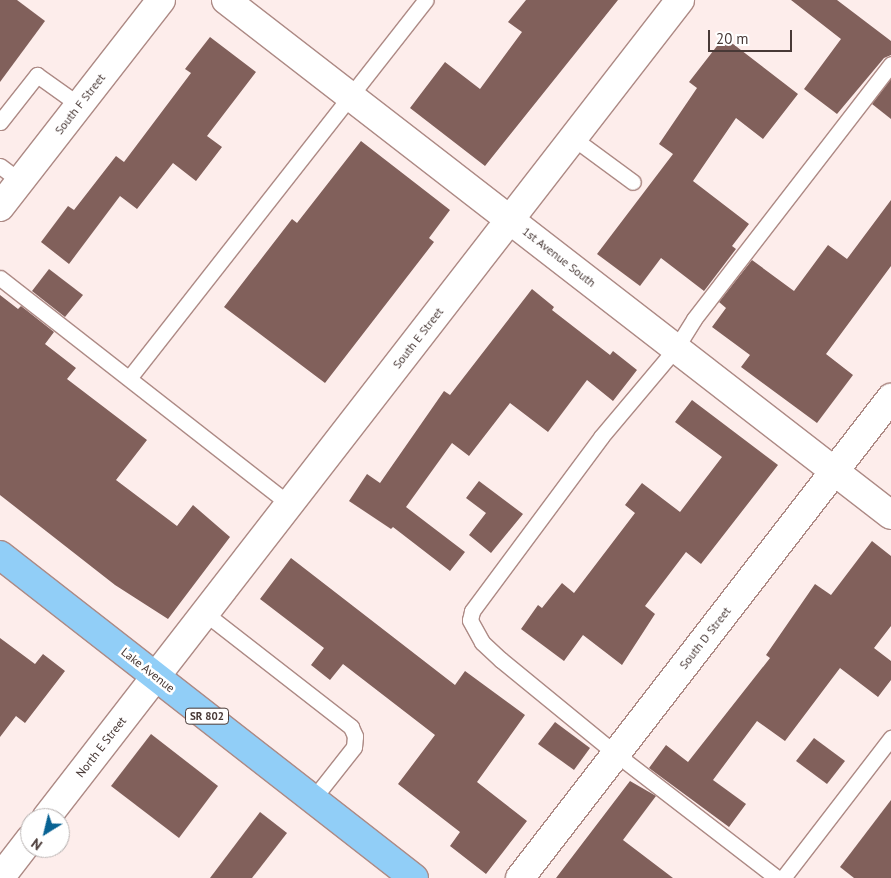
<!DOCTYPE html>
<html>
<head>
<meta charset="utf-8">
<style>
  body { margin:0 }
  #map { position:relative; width:891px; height:878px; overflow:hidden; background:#fdedeb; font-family:"PT Sans",sans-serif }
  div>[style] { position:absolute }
  .building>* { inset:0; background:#81605b }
  .roads { filter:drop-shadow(1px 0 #ad8a85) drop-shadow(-1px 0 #ad8a85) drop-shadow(0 1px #ad8a85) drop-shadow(0 -1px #ad8a85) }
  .service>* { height:15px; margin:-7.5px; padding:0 7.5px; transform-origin:7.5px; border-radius:7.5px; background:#fff }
  .minor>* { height:28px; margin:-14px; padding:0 14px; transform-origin:14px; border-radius:14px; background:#fff }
  .primary>* { height:28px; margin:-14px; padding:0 14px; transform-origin:14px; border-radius:14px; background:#91cef7 }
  span { translate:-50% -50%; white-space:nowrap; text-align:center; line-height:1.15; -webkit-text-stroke:5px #fff; paint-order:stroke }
  .shield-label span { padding:1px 4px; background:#fff; border:1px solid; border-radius:4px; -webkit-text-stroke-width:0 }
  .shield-label { font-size:11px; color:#483936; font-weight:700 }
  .street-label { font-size:12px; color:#483936 }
  .north { position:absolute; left:20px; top:808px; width:50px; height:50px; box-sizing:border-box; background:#fff; border:1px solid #b6b0af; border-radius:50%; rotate:216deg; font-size:14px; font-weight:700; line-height:20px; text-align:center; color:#483936 }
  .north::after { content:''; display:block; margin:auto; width:18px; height:22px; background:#086293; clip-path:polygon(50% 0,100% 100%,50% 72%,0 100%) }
  .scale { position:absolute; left:708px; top:30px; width:84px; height:22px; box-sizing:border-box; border:2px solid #483936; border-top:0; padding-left:6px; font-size:15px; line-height:18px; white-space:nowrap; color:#483936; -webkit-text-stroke:4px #fff; paint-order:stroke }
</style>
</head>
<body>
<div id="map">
  <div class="building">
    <div style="clip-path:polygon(0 0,17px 0,45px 21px,0 82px)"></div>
    <div style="clip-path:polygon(526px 0,618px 0,485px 166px,410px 108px,445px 62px,480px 89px,522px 32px,508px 22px)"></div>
    <div style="clip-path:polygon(791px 0,837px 0,891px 41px,891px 55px,884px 58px,837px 114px,804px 89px,841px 39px)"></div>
    <div style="clip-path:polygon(210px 37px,256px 72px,207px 136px,222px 147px,196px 181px,173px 163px,137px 209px,120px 196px,69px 264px,41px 242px,68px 206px,74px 210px,116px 156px,124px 162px,191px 73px,185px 69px)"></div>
    <div style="clip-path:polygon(724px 37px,798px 94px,763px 139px,736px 118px,693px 181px,749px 224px,732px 246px,736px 249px,704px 291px,661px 258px,640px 286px,597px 254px,673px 154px,659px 144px,697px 88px,689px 82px)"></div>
    <div style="clip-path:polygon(891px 79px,891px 119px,872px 104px)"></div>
    <div style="clip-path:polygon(361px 141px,450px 210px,429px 238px,434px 242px,325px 383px,224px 307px,292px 219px,297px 223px)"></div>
    <div style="clip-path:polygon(891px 200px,891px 266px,826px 354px,853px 375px,817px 423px,741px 367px,750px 355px,712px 327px,726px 308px,719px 302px,752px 260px,794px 291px,828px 245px,847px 259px)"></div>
    <div style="clip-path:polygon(49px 269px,83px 295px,65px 317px,32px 291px)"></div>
    <div style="clip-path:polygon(532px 289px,554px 307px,552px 310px,610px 355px,613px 351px,637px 370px,613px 401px,587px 380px,548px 432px,510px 403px,469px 456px,452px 443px,406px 507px,465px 552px,450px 571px,393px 527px,391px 529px,349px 501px,367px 474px,380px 483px,444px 391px,450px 395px)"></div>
    <div style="clip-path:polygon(0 295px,18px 309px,21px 306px,54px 332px,45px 344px,76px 368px,67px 379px,147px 440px,116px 480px,177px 526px,193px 505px,230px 537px,168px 619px,115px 585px,0 495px)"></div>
    <div style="clip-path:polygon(692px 400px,778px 465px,701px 564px,686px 552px,645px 606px,655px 614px,622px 665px,583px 635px,564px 661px,521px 629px,538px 605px,542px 608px,562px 583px,574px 593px,635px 513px,625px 505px,642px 483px,680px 512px,722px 457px,675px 422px)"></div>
    <div style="clip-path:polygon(479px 481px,523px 514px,491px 553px,469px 535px,486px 513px,466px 498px)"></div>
    <div style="clip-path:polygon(872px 541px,891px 556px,891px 626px,874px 648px,891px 661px,891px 680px,878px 697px,840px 668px,785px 741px,757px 721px,713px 780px,746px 804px,729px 827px,649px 768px,666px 745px,688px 762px,770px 658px,766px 655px,815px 584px,831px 595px)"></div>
    <div style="clip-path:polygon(291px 558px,455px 685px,465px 671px,525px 715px,477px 782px,527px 821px,486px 874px,450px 846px,460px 832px,398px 784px,435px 735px,343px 664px,330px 680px,311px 665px,324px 648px,260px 599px)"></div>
    <div style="clip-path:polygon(0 638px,35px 664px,43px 654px,65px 671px,25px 723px,16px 716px,0 737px)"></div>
    <div style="clip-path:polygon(555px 722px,590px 748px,574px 770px,538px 744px)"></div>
    <div style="clip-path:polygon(151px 734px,218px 786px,179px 838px,111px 786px)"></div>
    <div style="clip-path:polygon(814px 738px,845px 761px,827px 784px,796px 761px)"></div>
    <div style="clip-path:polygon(630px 781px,656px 796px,623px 840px,673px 878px,556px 878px)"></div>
    <div style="clip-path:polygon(891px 800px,891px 878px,854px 878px,840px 867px)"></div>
    <div style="clip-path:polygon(260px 812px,287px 833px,252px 878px,210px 878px)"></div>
  </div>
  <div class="roads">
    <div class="service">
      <div style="left:0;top:122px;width:60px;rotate:-51.8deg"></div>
      <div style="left:37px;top:75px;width:52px;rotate:35.5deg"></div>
      <div style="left:573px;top:138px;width:74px;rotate:36.3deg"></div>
      <div style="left:0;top:166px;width:25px;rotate:37deg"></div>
      <div style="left:0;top:278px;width:367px;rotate:38deg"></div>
      <div style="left:130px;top:377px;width:479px;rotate:-51.9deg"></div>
      <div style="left:206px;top:614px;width:184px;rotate:37.9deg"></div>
      <div style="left:351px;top:727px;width:10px;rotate:66deg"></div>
      <div style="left:355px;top:736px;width:11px;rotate:95deg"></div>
      <div style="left:354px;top:747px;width:66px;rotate:128.3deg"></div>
      <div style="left:777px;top:878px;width:203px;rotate:-142.4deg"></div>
      <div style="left:616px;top:754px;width:149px;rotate:-140.7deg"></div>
      <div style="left:501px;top:660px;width:26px;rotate:-137deg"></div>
      <div style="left:482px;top:642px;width:25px;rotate:-119deg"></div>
      <div style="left:470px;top:620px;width:9px;rotate:-77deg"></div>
      <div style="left:472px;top:611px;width:217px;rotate:-53.4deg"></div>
      <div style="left:601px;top:437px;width:116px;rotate:-49.9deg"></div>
      <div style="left:676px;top:348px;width:34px;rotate:-58deg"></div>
      <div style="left:694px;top:319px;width:322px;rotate:-52.3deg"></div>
      <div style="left:783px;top:878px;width:177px;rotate:-52.4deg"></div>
    </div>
    <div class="minor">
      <div style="left:226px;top:0;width:841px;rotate:37.76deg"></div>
      <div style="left:0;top:207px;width:262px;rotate:-52.1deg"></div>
      <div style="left:46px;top:818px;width:1035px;rotate:-52.22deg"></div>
      <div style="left:0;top:878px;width:49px;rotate:-52.4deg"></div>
      <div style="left:520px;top:878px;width:607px;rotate:-52.3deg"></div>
    </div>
    <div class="primary">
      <div style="left:0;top:555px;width:525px;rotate:37.96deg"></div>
    </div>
  </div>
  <div class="shield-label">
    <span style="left:207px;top:716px">SR 802</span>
  </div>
  <div class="street-label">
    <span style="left:80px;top:104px;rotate:-52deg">South F Street</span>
    <span style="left:559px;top:257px;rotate:38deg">1st Avenue South</span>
    <span style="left:418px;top:338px;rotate:-52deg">South E Street</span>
    <span style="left:705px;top:638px;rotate:-52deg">South D Street</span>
    <span style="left:148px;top:670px;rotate:38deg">Lake Avenue</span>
    <span style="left:101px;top:747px;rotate:-52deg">North E Street</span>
  </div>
  <div class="north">N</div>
  <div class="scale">20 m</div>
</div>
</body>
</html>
